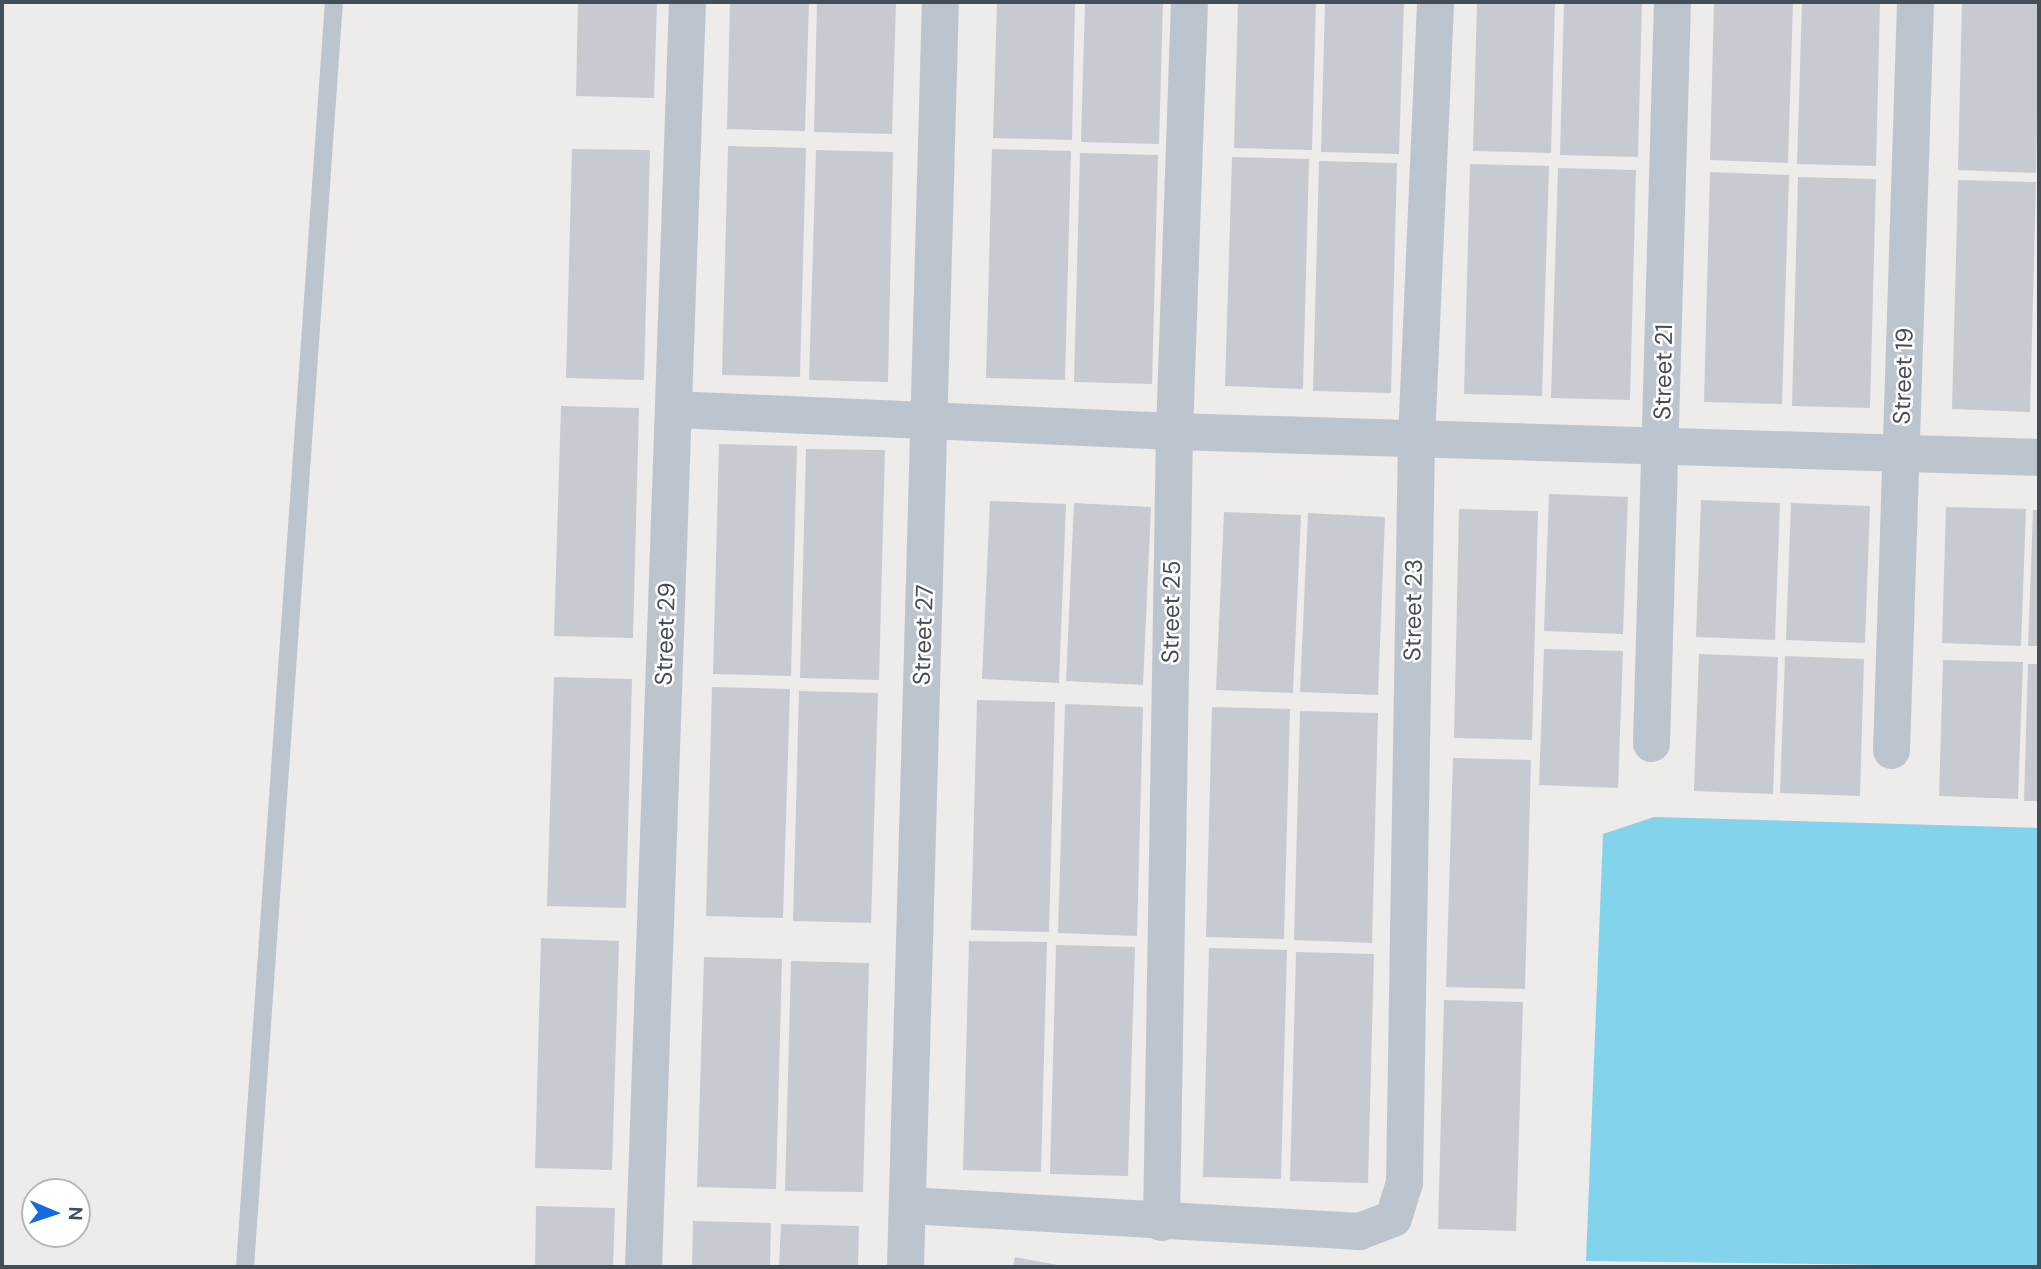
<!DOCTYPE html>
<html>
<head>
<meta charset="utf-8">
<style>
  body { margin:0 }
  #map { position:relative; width:2041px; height:1269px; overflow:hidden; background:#eeebeb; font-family:"DM Sans",sans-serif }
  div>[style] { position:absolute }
  .water>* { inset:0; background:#83d3ec }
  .building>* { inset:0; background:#c8cad1 }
  .service>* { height:18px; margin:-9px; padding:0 9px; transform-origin:9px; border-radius:9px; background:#bcc5ce }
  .minor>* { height:37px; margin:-18.5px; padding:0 18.5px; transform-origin:18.5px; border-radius:18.5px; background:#bcc5ce }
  span { translate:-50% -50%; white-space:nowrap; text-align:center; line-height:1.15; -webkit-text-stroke:5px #fff; paint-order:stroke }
  .street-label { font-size:24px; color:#444e59 }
  .frame { position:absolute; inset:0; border:4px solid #444e59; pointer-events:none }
  .north { position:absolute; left:21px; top:1178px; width:70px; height:70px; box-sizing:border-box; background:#fff; border:2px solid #b4b8bd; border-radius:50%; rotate:92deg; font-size:19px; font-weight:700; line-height:28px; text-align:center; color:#444e59 }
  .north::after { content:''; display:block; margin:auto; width:24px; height:32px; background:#1668dd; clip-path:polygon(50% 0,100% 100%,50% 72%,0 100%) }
</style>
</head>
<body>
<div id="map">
  <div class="water">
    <div style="clip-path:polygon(1654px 817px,2039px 828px,2039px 1267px,1586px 1261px,1603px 834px)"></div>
  </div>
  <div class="building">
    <div style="clip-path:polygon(578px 2px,657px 2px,654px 98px,576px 96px)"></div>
    <div style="clip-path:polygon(730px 2px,809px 2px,805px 131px,727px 129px)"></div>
    <div style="clip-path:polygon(817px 2px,896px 2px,892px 134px,814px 132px)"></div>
    <div style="clip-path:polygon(997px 2px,1075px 2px,1072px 140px,993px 138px)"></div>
    <div style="clip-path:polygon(1085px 2px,1163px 2px,1159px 144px,1081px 142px)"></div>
    <div style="clip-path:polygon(1238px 2px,1316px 2px,1312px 150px,1234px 148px)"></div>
    <div style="clip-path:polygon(1325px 2px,1404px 2px,1399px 154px,1321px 152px)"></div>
    <div style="clip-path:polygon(1477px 2px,1555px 2px,1551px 153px,1473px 151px)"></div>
    <div style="clip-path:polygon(1564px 2px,1642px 2px,1638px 157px,1560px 155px)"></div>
    <div style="clip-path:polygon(1714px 2px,1793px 2px,1788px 163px,1710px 160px)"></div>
    <div style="clip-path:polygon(1802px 2px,1880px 2px,1876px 166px,1797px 164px)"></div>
    <div style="clip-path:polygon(1962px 2px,2039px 2px,2036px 173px,1958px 170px)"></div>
    <div style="clip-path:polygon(728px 146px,806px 148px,800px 377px,722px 375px)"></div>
    <div style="clip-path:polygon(572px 149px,650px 150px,644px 380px,566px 378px)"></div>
    <div style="clip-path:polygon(992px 149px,1071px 151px,1065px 380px,986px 378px)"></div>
    <div style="clip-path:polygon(816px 150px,893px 152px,888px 382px,809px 380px)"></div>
    <div style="clip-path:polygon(1080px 153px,1158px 155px,1152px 384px,1074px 382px)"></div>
    <div style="clip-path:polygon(1232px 157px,1309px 159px,1303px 389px,1225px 386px)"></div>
    <div style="clip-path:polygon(1319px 161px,1397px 163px,1391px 393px,1313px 391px)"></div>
    <div style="clip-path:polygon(1470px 164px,1549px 166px,1542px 396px,1464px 394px)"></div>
    <div style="clip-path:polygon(1558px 168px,1636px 170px,1630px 400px,1551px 398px)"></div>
    <div style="clip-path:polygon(1710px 172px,1789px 175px,1782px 404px,1704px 402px)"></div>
    <div style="clip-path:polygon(1798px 177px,1876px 179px,1870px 408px,1792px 406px)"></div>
    <div style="clip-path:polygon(1958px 180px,2036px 182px,2030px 412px,1952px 409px)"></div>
    <div style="clip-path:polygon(561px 406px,639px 408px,633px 638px,554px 636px)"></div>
    <div style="clip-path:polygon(719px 444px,797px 446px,791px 676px,713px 674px)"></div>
    <div style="clip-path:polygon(806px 449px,885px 450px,879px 680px,800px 678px)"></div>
    <div style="clip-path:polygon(1549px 494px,1628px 497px,1623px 634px,1544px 631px)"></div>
    <div style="clip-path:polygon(1701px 500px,1780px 503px,1775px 640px,1696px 637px)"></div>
    <div style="clip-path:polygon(990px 501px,1066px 504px,1059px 683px,982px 679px)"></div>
    <div style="clip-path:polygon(1074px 503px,1151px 507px,1143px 685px,1066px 681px)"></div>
    <div style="clip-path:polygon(1791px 503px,1870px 506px,1865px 643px,1786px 640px)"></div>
    <div style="clip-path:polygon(1946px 507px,2026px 509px,2021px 646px,1942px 643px)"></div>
    <div style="clip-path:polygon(1459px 509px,1538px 511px,1532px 740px,1454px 738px)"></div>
    <div style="clip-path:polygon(2033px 510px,2039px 510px,2039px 646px,2028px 646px)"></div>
    <div style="clip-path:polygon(1224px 512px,1301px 515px,1293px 693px,1216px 690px)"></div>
    <div style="clip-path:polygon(1308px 513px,1385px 517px,1378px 695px,1300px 692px)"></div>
    <div style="clip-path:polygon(1544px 649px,1623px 651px,1618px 788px,1539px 785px)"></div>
    <div style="clip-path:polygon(1699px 654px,1778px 657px,1773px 794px,1694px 791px)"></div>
    <div style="clip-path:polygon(1785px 656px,1864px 659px,1860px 796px,1780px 793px)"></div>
    <div style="clip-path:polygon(1943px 660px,2023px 662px,2018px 799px,1939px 796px)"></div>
    <div style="clip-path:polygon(2028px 664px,2039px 664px,2039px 801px,2024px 801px)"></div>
    <div style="clip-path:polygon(554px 677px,632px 679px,626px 908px,547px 906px)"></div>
    <div style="clip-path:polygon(712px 687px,790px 689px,783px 918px,706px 916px)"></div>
    <div style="clip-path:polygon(799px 691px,878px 693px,871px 923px,793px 921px)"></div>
    <div style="clip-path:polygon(977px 700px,1055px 702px,1049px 932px,971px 930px)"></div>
    <div style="clip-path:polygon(1065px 704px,1143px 707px,1137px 936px,1058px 933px)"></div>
    <div style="clip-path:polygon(1212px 707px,1290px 709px,1284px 939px,1206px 937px)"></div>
    <div style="clip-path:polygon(1300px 711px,1378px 713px,1372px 943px,1294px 940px)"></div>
    <div style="clip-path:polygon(1453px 758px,1531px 760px,1525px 989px,1446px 987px)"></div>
    <div style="clip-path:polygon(541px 938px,619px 941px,612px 1170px,535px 1168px)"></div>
    <div style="clip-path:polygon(969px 941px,1047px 942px,1041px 1172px,963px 1170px)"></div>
    <div style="clip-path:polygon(1056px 945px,1135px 947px,1128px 1176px,1050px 1174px)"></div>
    <div style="clip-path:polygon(1209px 948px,1287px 950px,1281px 1179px,1203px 1177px)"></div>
    <div style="clip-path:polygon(1296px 952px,1374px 954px,1368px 1183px,1290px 1181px)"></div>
    <div style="clip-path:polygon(704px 957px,782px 959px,776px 1189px,697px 1187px)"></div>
    <div style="clip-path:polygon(791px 961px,869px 963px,863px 1192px,785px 1191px)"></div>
    <div style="clip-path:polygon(1444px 1000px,1523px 1002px,1516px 1231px,1438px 1229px)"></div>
    <div style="clip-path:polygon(536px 1206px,615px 1208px,613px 1267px,535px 1267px)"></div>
    <div style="clip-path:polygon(693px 1221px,771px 1223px,770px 1267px,692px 1267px)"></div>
    <div style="clip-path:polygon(781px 1224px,859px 1226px,858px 1267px,779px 1267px)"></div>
    <div style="clip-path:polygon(1015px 1257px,1063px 1266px,1063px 1267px,1013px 1267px)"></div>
  </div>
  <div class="service">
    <div style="left:245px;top:1267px;width:1268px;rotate:-85.98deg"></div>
  </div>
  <div class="minor">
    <div style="left:673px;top:409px;width:501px;rotate:2.51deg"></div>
    <div style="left:1174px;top:431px;width:865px;rotate:1.72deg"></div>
    <div style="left:1651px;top:743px;width:741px;rotate:-88.38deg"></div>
    <div style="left:1891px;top:750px;width:748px;rotate:-88.16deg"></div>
    <div style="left:908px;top:1205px;width:452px;rotate:3.3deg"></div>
    <div style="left:1359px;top:1231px;width:36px;rotate:-21deg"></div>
    <div style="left:1393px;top:1218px;width:37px;rotate:-73deg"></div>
    <div style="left:1404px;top:1183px;width:744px;rotate:-89.08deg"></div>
    <div style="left:1416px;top:439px;width:437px;rotate:-87.5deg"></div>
    <div style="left:1161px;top:1222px;width:791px;rotate:-89.06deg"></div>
    <div style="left:1174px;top:431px;width:429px;rotate:-88deg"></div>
    <div style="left:643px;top:1267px;width:1266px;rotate:-88.01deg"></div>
    <div style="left:905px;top:1267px;width:1265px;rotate:-88.42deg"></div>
  </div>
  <div class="street-label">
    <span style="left:1663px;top:372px;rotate:-89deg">Street 21</span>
    <span style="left:1903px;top:376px;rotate:-88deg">Street 19</span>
    <span style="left:1413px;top:610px;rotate:-89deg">Street 23</span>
    <span style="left:1171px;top:612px;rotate:-89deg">Street 25</span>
    <span style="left:665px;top:634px;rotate:-88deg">Street 29</span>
    <span style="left:923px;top:635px;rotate:-88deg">Street 27</span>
  </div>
  <div class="frame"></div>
  <div class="north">N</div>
</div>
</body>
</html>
